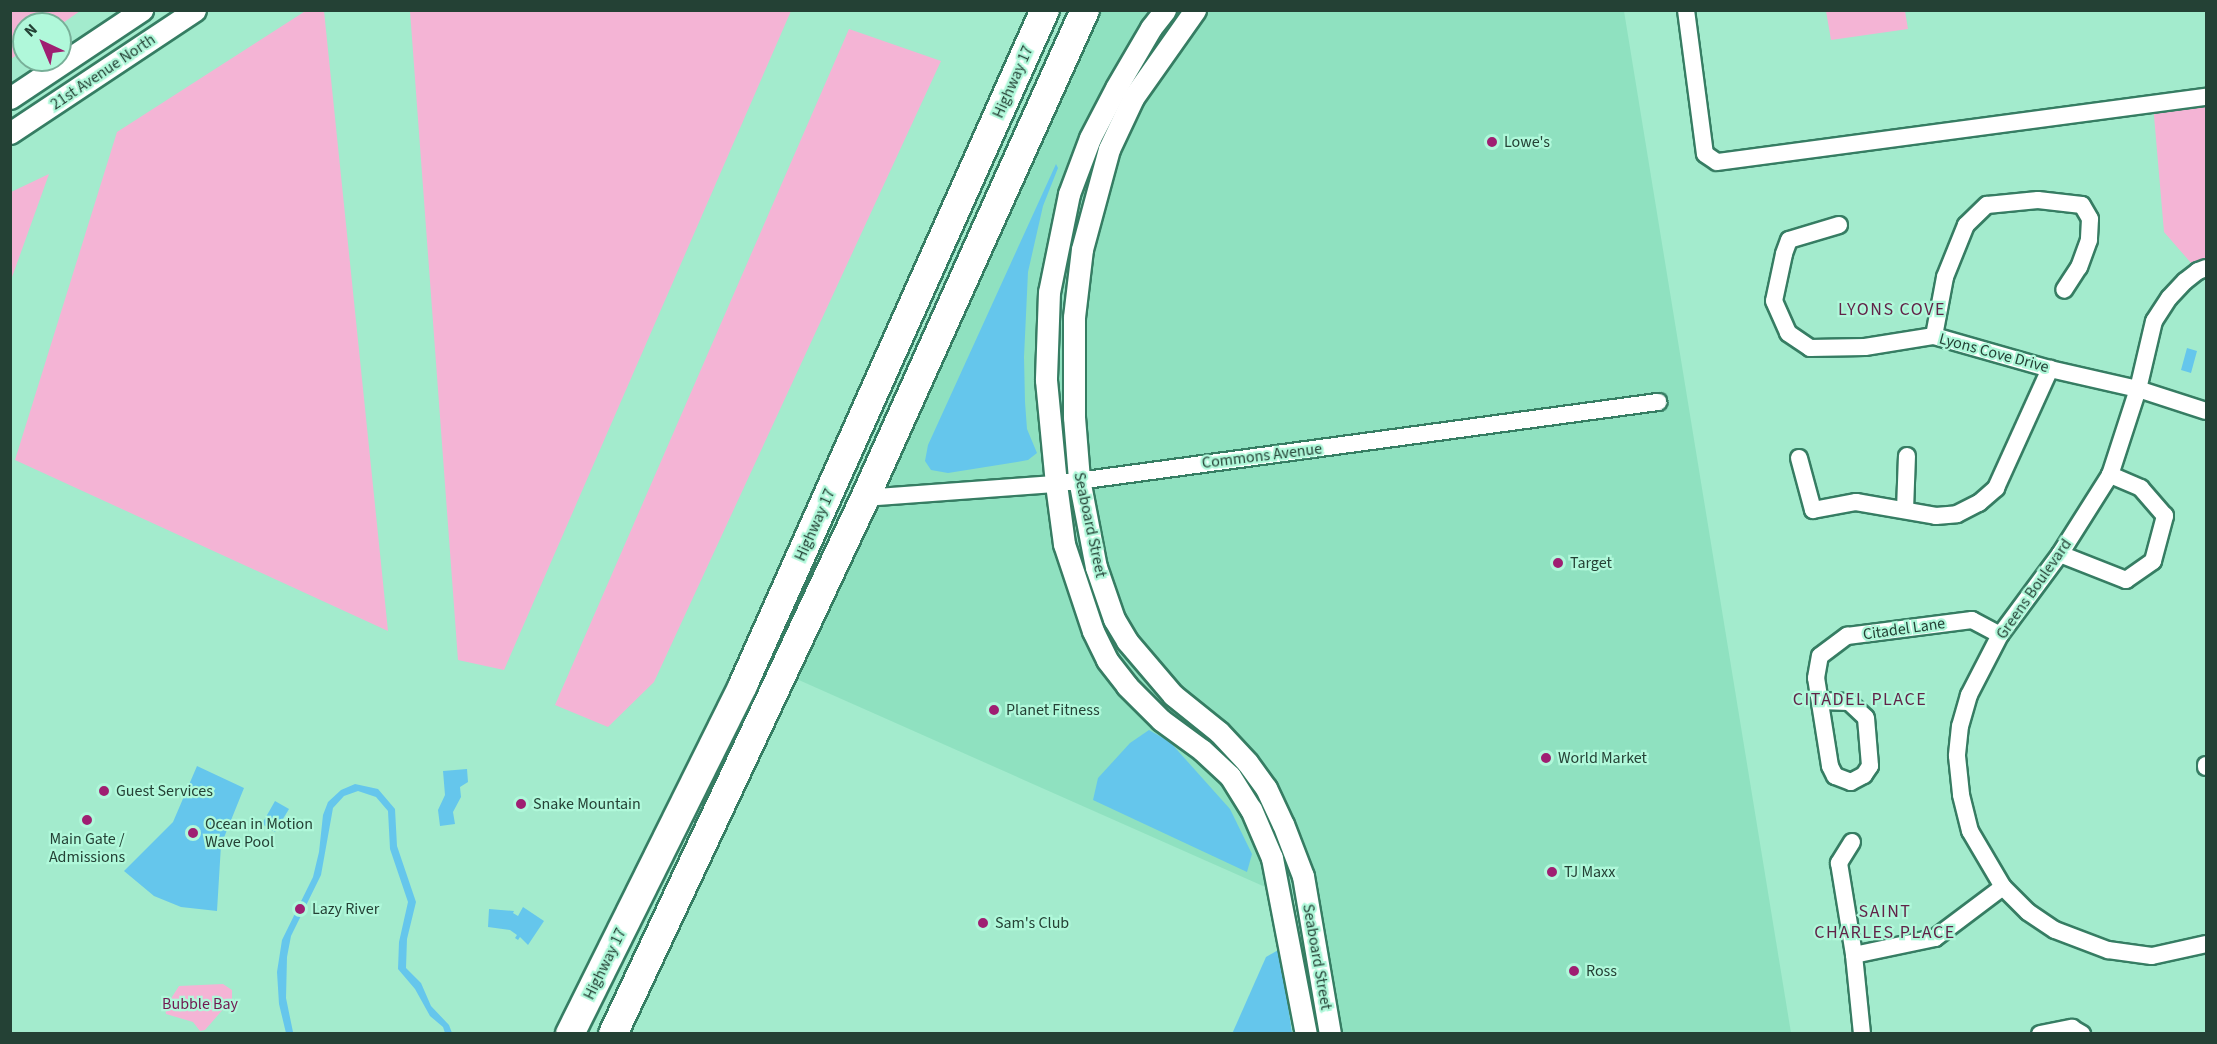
<!DOCTYPE html>
<html>
<head>
<meta charset="utf-8">
<style>
  body { margin:0 }
  #map { position:relative; width:2217px; height:1044px; overflow:hidden; background:#a3ebcd; font-family:"Source Sans 3",sans-serif }
  div>[style] { position:absolute }
  .built>* { inset:0; background:#8fe1c0 }
  .green>* { inset:0; background:#f4b4d5 }
  .water>* { inset:0; background:#65c6ec }
  .roads { filter:drop-shadow(2px 0 #367d63) drop-shadow(-2px 0 #367d63) drop-shadow(0 2px #367d63) drop-shadow(0 -2px #367d63) }
  .minor>* { height:16px; margin:-8px; padding:0 8px; transform-origin:8px; border-radius:8px; background:#fff }
  .tertiary>* { height:21px; margin:-10.5px; padding:0 10.5px; transform-origin:10.5px; border-radius:10.5px; background:#fff }
  .trunk>* { height:28px; margin:-14px; padding:0 14px; transform-origin:14px; border-radius:14px; background:#fff }
  .dots>* { width:16px; height:16px; translate:-50% -50%; box-sizing:border-box; border:3px solid #b0f8da; border-radius:50% }
  span { translate:-50% -50%; white-space:nowrap; text-align:center; line-height:1.15; -webkit-text-stroke:4.5px #b0f8da; paint-order:stroke }
  .street-label { font-size:16px; color:#244135 }
  .poi-label { font-size:16px; color:#244135 }
  .left { translate:0 -50%; text-align:left }
  .park-label { font-size:16px; color:#711851 }
  .neighbourhood-label { font-size:18px; color:#612348; letter-spacing:1.5px }
  .frame { position:absolute; inset:0; border:12px solid #244135; pointer-events:none }
  .north { position:absolute; left:12px; top:12px; width:60px; height:60px; box-sizing:border-box; background:#b0f8da; border:2px solid #78af98; border-radius:50%; rotate:316deg; font-size:16px; font-weight:700; line-height:24px; text-align:center; color:#244135 }
  .north::after { content:''; display:block; margin:auto; width:21px; height:27px; background:#9f1f72; clip-path:polygon(50% 0,100% 100%,50% 72%,0 100%) }
</style>
</head>
<body>
<div id="map">
  <div class="built">
    <div style="clip-path:polygon(1085px 11px,1624px 11px,1791px 1033px,1331px 1033px,1308px 906px,783px 673px)"></div>
  </div>
  <div class="green">
    <div style="clip-path:polygon(11px 10px,73px 10px,80px 11px,60px 25px,24px 24px,24px 50px,11px 59px)"></div>
    <div style="clip-path:polygon(307px 10px,324px 11px,388px 631px,15px 460px,117px 132px)"></div>
    <div style="clip-path:polygon(410px 11px,791px 11px,504px 670px,458px 660px)"></div>
    <div style="clip-path:polygon(1826px 11px,1905px 11px,1908px 29px,1831px 40px)"></div>
    <div style="clip-path:polygon(849px 29px,941px 61px,654px 682px,608px 727px,555px 705px)"></div>
    <div style="clip-path:polygon(2206px 97px,2206px 268px,2198px 271px,2164px 232px,2153px 104px)"></div>
    <div style="clip-path:polygon(49px 174px,11px 280px,11px 192px)"></div>
    <div style="clip-path:polygon(223px 984px,232px 990px,232px 999px,205px 1030px,200px 1031px,193px 1022px,166px 1014px,165px 1008px,179px 986px)"></div>
  </div>
  <div class="water">
    <div style="clip-path:polygon(1056px 164px,1058px 168px,1043px 206px,1028px 272px,1024px 357px,1025px 402px,1027px 429px,1037px 453px,1028px 460px,1017px 462px,948px 473px,931px 470px,925px 461px,928px 445px)"></div>
    <div style="clip-path:polygon(2187px 348px,2197px 351px,2191px 373px,2181px 370px)"></div>
    <div style="clip-path:polygon(1149px 730px,1170px 742px,1230px 809px,1252px 854px,1247px 872px,1093px 800px,1098px 778px,1130px 743px)"></div>
    <div style="clip-path:polygon(197px 766px,244px 788px,221px 845px,217px 911px,181px 907px,154px 896px,124px 871px,173px 822px)"></div>
    <div style="clip-path:polygon(467px 769px,468px 782px,460px 787px,461px 797px,453px 812px,455px 824px,440px 826px,438px 810px,445px 795px,443px 771px)"></div>
    <div style="clip-path:polygon(355px 784px,378px 789px,395px 809px,397px 846px,416px 902px,407px 939px,406px 968px,421px 983px,431px 1006px,449px 1025px,452px 1033px,445px 1033px,443px 1027px,430px 1016px,415px 989px,398px 969px,399px 942px,408px 902px,390px 849px,388px 811px,376px 797px,358px 791px,344px 796px,333px 808px,321px 875px,291px 936px,287px 957px,286px 998px,293px 1032px,286px 1033px,279px 1004px,277px 972px,282px 940px,313px 877px,319px 852px,323px 815px,328px 802px,341px 790px)"></div>
    <div style="clip-path:polygon(275px 801px,289px 809px,275px 832px,262px 824px)"></div>
    <div style="clip-path:polygon(523px 907px,544px 921px,528px 945px,520px 937px,518px 940px,515px 938px,517px 935px,510px 930px,488px 927px,489px 909px,514px 911px,513px 913px,518px 916px)"></div>
    <div style="clip-path:polygon(1280px 949px,1292px 1033px,1232px 1034px,1266px 957px)"></div>
  </div>
  <div class="roads">
    <div class="minor">
      <div style="left:1686px;top:10px;width:145px;rotate:82.5deg"></div>
      <div style="left:1705px;top:154px;width:14px;rotate:34deg"></div>
      <div style="left:1717px;top:162px;width:493px;rotate:-7.6deg"></div>
      <div style="left:1839px;top:225px;width:52px;rotate:163.3deg"></div>
      <div style="left:1789px;top:240px;width:15px;rotate:110deg"></div>
      <div style="left:1784px;top:254px;width:48px;rotate:102deg"></div>
      <div style="left:1774px;top:301px;width:35px;rotate:66deg"></div>
      <div style="left:1788px;top:333px;width:27px;rotate:34deg"></div>
      <div style="left:1810px;top:348px;width:55px;rotate:-1deg"></div>
      <div style="left:1865px;top:347px;width:70px;rotate:-9.1deg"></div>
      <div style="left:1934px;top:336px;width:121px;rotate:15.9deg"></div>
      <div style="left:2050px;top:369px;width:90px;rotate:12.8deg"></div>
      <div style="left:2138px;top:389px;width:71px;rotate:17.9deg"></div>
      <div style="left:2206px;top:268px;width:9px;rotate:159deg"></div>
      <div style="left:2198px;top:271px;width:16px;rotate:142deg"></div>
      <div style="left:2185px;top:281px;width:23px;rotate:133deg"></div>
      <div style="left:2169px;top:298px;width:27px;rotate:123deg"></div>
      <div style="left:2154px;top:321px;width:70px;rotate:103.2deg"></div>
      <div style="left:2138px;top:389px;width:90px;rotate:108deg"></div>
      <div style="left:2110px;top:475px;width:93px;rotate:122.3deg"></div>
      <div style="left:2060px;top:554px;width:101px;rotate:126.5deg"></div>
      <div style="left:2000px;top:635px;width:68px;rotate:117.3deg"></div>
      <div style="left:1969px;top:695px;width:32px;rotate:106deg"></div>
      <div style="left:1960px;top:726px;width:30px;rotate:96deg"></div>
      <div style="left:1957px;top:756px;width:39px;rotate:84deg"></div>
      <div style="left:1961px;top:795px;width:37px;rotate:76deg"></div>
      <div style="left:1970px;top:831px;width:65px;rotate:59.5deg"></div>
      <div style="left:2003px;top:887px;width:35px;rotate:45deg"></div>
      <div style="left:2028px;top:912px;width:32px;rotate:34deg"></div>
      <div style="left:2055px;top:930px;width:57px;rotate:20.7deg"></div>
      <div style="left:2108px;top:950px;width:44px;rotate:7.8deg"></div>
      <div style="left:2152px;top:956px;width:55px;rotate:-12.5deg"></div>
      <div style="left:1934px;top:336px;width:60px;rotate:-79.4deg"></div>
      <div style="left:1945px;top:277px;width:56px;rotate:-68deg"></div>
      <div style="left:1966px;top:225px;width:29px;rotate:-44deg"></div>
      <div style="left:1987px;top:205px;width:51px;rotate:-5.6deg"></div>
      <div style="left:2038px;top:200px;width:44px;rotate:6.5deg"></div>
      <div style="left:2082px;top:205px;width:16px;rotate:60deg"></div>
      <div style="left:2090px;top:219px;width:21px;rotate:93deg"></div>
      <div style="left:2089px;top:240px;width:29px;rotate:110deg"></div>
      <div style="left:2079px;top:267px;width:27px;rotate:123deg"></div>
      <div style="left:1799px;top:458px;width:54px;rotate:74.9deg"></div>
      <div style="left:1813px;top:510px;width:44px;rotate:-10.5deg"></div>
      <div style="left:1856px;top:502px;width:81px;rotate:9.9deg"></div>
      <div style="left:1936px;top:516px;width:21px;rotate:-5deg"></div>
      <div style="left:1957px;top:514px;width:25px;rotate:-27deg"></div>
      <div style="left:1979px;top:503px;width:23px;rotate:-41deg"></div>
      <div style="left:1996px;top:488px;width:131px;rotate:-65.6deg"></div>
      <div style="left:865px;top:498px;width:192px;rotate:-4.2deg"></div>
      <div style="left:1056px;top:484px;width:608px;rotate:-7.76deg"></div>
      <div style="left:1905px;top:510px;width:54px;rotate:-87.9deg"></div>
      <div style="left:2060px;top:554px;width:71px;rotate:21.5deg"></div>
      <div style="left:2126px;top:580px;width:33px;rotate:-35deg"></div>
      <div style="left:2153px;top:561px;width:47px;rotate:-75.1deg"></div>
      <div style="left:2165px;top:516px;width:37px;rotate:-131deg"></div>
      <div style="left:2141px;top:488px;width:34px;rotate:-157deg"></div>
      <div style="left:1820px;top:701px;width:29px;rotate:2deg"></div>
      <div style="left:1849px;top:702px;width:23px;rotate:43deg"></div>
      <div style="left:1866px;top:718px;width:48px;rotate:85.2deg"></div>
      <div style="left:1870px;top:766px;width:11px;rotate:124deg"></div>
      <div style="left:1864px;top:775px;width:15px;rotate:152deg"></div>
      <div style="left:1851px;top:782px;width:17px;rotate:-159deg"></div>
      <div style="left:1835px;top:776px;width:11px;rotate:-117deg"></div>
      <div style="left:1830px;top:766px;width:89px;rotate:-99deg"></div>
      <div style="left:1816px;top:678px;width:22px;rotate:-80deg"></div>
      <div style="left:1820px;top:656px;width:34px;rotate:-37deg"></div>
      <div style="left:1847px;top:636px;width:126px;rotate:-7.3deg"></div>
      <div style="left:1972px;top:620px;width:32px;rotate:28deg"></div>
      <div style="left:2206px;top:765px;width:2px;rotate:90deg"></div>
      <div style="left:1852px;top:842px;width:25px;rotate:122deg"></div>
      <div style="left:1839px;top:863px;width:93px;rotate:80.7deg"></div>
      <div style="left:1854px;top:955px;width:79px;rotate:84.2deg"></div>
      <div style="left:1854px;top:955px;width:83px;rotate:-11.9deg"></div>
      <div style="left:1935px;top:938px;width:85px;rotate:-36.9deg"></div>
      <div style="left:2040px;top:1034px;width:33px;rotate:-11deg"></div>
      <div style="left:2072px;top:1028px;width:12px;rotate:31deg"></div>
    </div>
    <div class="tertiary">
      <div style="left:1165px;top:10px;width:23px;rotate:128deg"></div>
      <div style="left:1151px;top:28px;width:69px;rotate:120.3deg"></div>
      <div style="left:1116px;top:88px;width:56px;rotate:117.5deg"></div>
      <div style="left:1090px;top:138px;width:60px;rotate:110.6deg"></div>
      <div style="left:1069px;top:194px;width:100px;rotate:101.5deg"></div>
      <div style="left:1049px;top:292px;width:88px;rotate:92deg"></div>
      <div style="left:1046px;top:380px;width:104px;rotate:84.5deg"></div>
      <div style="left:1056px;top:484px;width:61px;rotate:82.4deg"></div>
      <div style="left:1064px;top:544px;width:92px;rotate:71.6deg"></div>
      <div style="left:1093px;top:631px;width:32px;rotate:64deg"></div>
      <div style="left:1107px;top:660px;width:33px;rotate:52deg"></div>
      <div style="left:1127px;top:686px;width:48px;rotate:45deg"></div>
      <div style="left:1161px;top:720px;width:51px;rotate:36.2deg"></div>
      <div style="left:1202px;top:750px;width:38px;rotate:43deg"></div>
      <div style="left:1230px;top:776px;width:39px;rotate:58deg"></div>
      <div style="left:1251px;top:809px;width:53px;rotate:66.8deg"></div>
      <div style="left:1272px;top:858px;width:179px;rotate:79.1deg"></div>
      <div style="left:1195px;top:10px;width:108px;rotate:125.2deg"></div>
      <div style="left:1133px;top:98px;width:56px;rotate:115.2deg"></div>
      <div style="left:1109px;top:149px;width:104px;rotate:105.1deg"></div>
      <div style="left:1082px;top:249px;width:68px;rotate:96.7deg"></div>
      <div style="left:1074px;top:317px;width:100px;rotate:90deg"></div>
      <div style="left:1074px;top:417px;width:62px;rotate:85.4deg"></div>
      <div style="left:1079px;top:479px;width:90px;rotate:79.1deg"></div>
      <div style="left:1096px;top:567px;width:55px;rotate:70.9deg"></div>
      <div style="left:1114px;top:619px;width:26px;rotate:59deg"></div>
      <div style="left:1127px;top:641px;width:71px;rotate:49.6deg"></div>
      <div style="left:1173px;top:695px;width:59px;rotate:38.8deg"></div>
      <div style="left:1219px;top:732px;width:41px;rotate:47deg"></div>
      <div style="left:1247px;top:762px;width:32px;rotate:54deg"></div>
      <div style="left:1266px;top:788px;width:40px;rotate:65deg"></div>
      <div style="left:1283px;top:824px;width:56px;rotate:69deg"></div>
      <div style="left:1303px;top:876px;width:160px;rotate:80.3deg"></div>
      <div style="left:10px;top:98px;width:159px;rotate:-33.7deg"></div>
      <div style="left:10px;top:133px;width:222px;rotate:-33.6deg"></div>
    </div>
    <div class="trunk">
      <div style="left:570px;top:1034px;width:390px;rotate:-63.6deg"></div>
      <div style="left:743px;top:685px;width:739px;rotate:-65.9deg"></div>
      <div style="left:613px;top:1034px;width:592px;rotate:-64.82deg"></div>
      <div style="left:865px;top:498px;width:535px;rotate:-65.73deg"></div>
    </div>
  </div>
  <div class="dots">
    <div style="left:1492px;top:142px;background:#9f1f72"></div>
    <div style="left:1558px;top:563px;background:#9f1f72"></div>
    <div style="left:994px;top:710px;background:#9f1f72"></div>
    <div style="left:1546px;top:758px;background:#9f1f72"></div>
    <div style="left:104px;top:791px;background:#9f1f72"></div>
    <div style="left:521px;top:804px;background:#9f1f72"></div>
    <div style="left:87px;top:820px;background:#9f1f72"></div>
    <div style="left:193px;top:833px;background:#9f1f72"></div>
    <div style="left:1552px;top:872px;background:#9f1f72"></div>
    <div style="left:300px;top:909px;background:#9f1f72"></div>
    <div style="left:983px;top:923px;background:#9f1f72"></div>
    <div style="left:1574px;top:971px;background:#9f1f72"></div>
  </div>
  <div class="street-label">
    <span style="left:103px;top:72px;rotate:-34deg">21st Avenue North</span>
    <span style="left:1013px;top:82px;rotate:-66deg">Highway 17</span>
    <span style="left:1994px;top:353px;rotate:15deg">Lyons Cove Drive</span>
    <span style="left:1262px;top:456px;rotate:-7deg">Commons Avenue</span>
    <span style="left:815px;top:525px;rotate:-66deg">Highway 17</span>
    <span style="left:1090px;top:525px;rotate:78deg">Seaboard Street</span>
    <span style="left:2034px;top:589px;rotate:-55deg">Greens Boulevard</span>
    <span style="left:1904px;top:629px;rotate:-8deg">Citadel Lane</span>
    <span style="left:1317px;top:957px;rotate:80deg">Seaboard Street</span>
    <span style="left:605px;top:964px;rotate:-64deg">Highway 17</span>
  </div>
  <div class="poi-label">
    <span class="left" style="left:1504px;top:142px">Lowe's</span>
    <span class="left" style="left:1570px;top:563px">Target</span>
    <span class="left" style="left:1006px;top:710px">Planet Fitness</span>
    <span class="left" style="left:1558px;top:758px">World Market</span>
    <span class="left" style="left:116px;top:791px">Guest Services</span>
    <span class="left" style="left:533px;top:804px">Snake Mountain</span>
    <span class="left" style="left:205px;top:833px">Ocean in Motion<br>Wave Pool</span>
    <span style="left:87px;top:848px">Main Gate /<br>Admissions</span>
    <span class="left" style="left:1564px;top:872px">TJ Maxx</span>
    <span class="left" style="left:312px;top:909px">Lazy River</span>
    <span class="left" style="left:995px;top:923px">Sam's Club</span>
    <span class="left" style="left:1586px;top:971px">Ross</span>
  </div>
  <div class="park-label">
    <span style="left:200px;top:1004px">Bubble Bay</span>
  </div>
  <div class="neighbourhood-label">
    <span style="left:1892px;top:310px">LYONS COVE</span>
    <span style="left:1860px;top:700px">CITADEL PLACE</span>
    <span style="left:1885px;top:923px">SAINT<br>CHARLES PLACE</span>
  </div>
  <div class="frame"></div>
  <div class="north">N</div>
</div>
</body>
</html>
